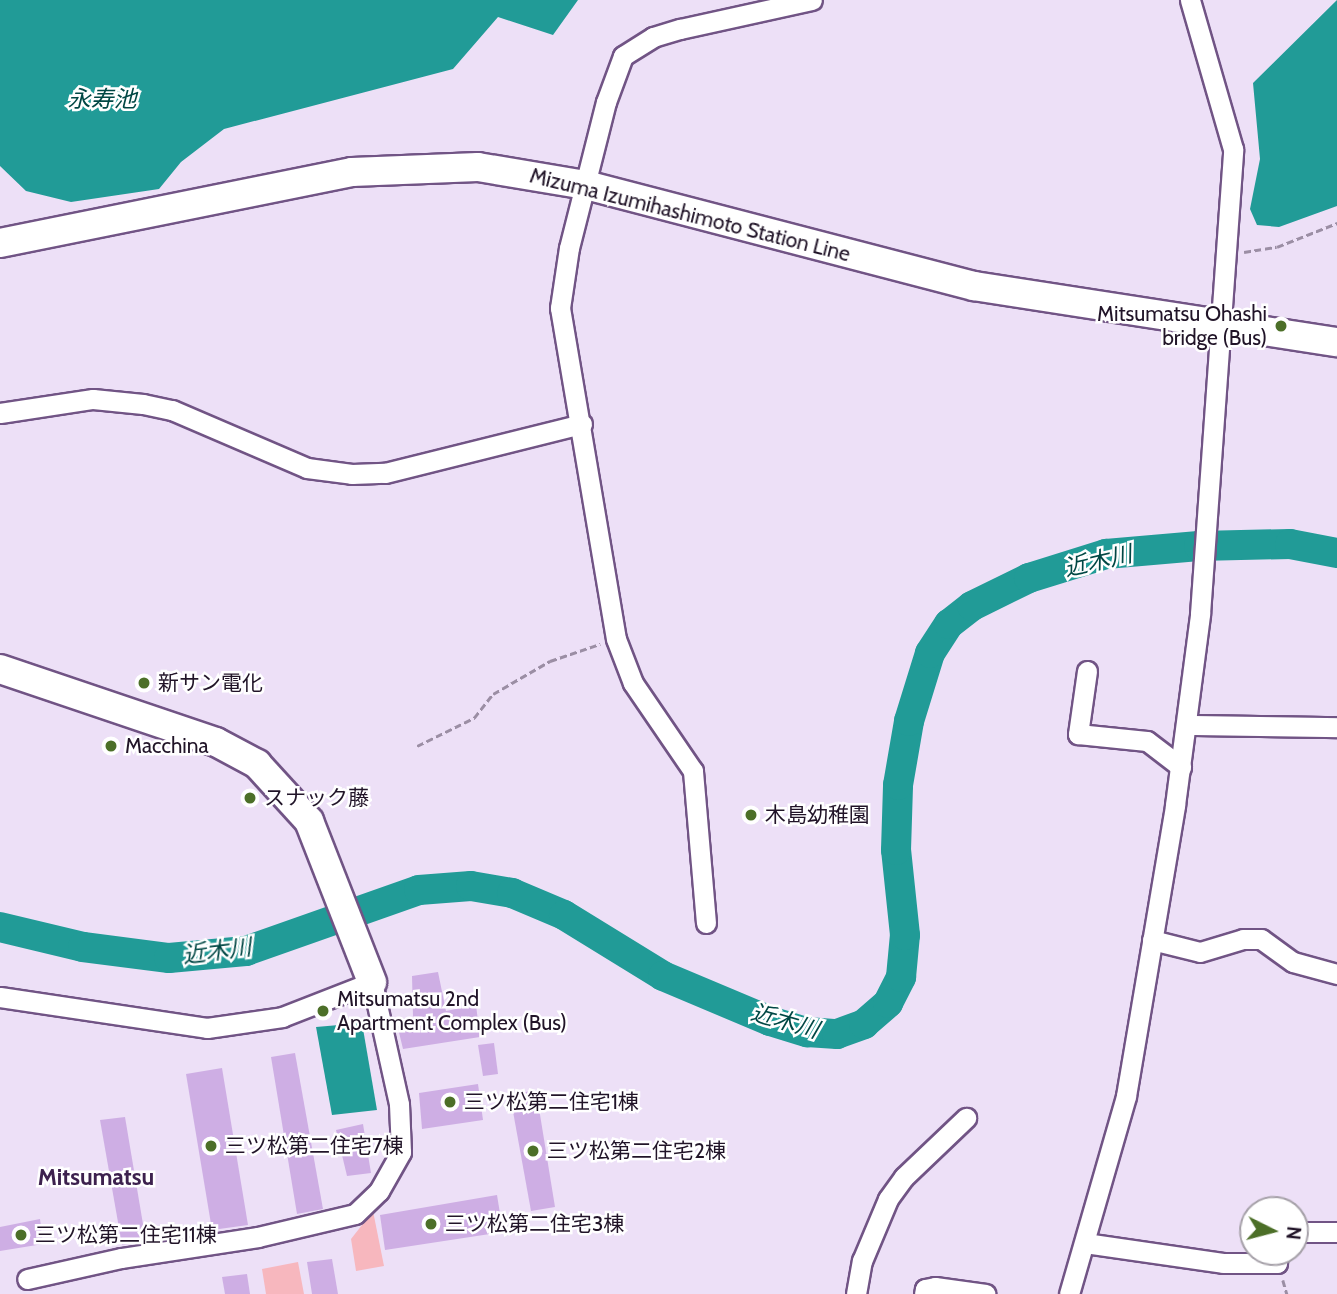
<!DOCTYPE html>
<html>
<head>
<meta charset="utf-8">
<style>
  body { margin:0 }
  #map { position:relative; width:1337px; height:1294px; overflow:hidden; background:#ede0f7; font-family:Cabin,"Noto Sans JP",sans-serif }
  div>[style] { position:absolute }
  .green>* { inset:0; background:#f7b7be }
  .water>* { inset:0; background:#219b97 }
  .river>* { height:30px; margin:-15px; padding:0 15px; transform-origin:15px; border-radius:15px; background:#219b97 }
  .building>* { inset:0; background:#ceaee4 }
  .path>* { height:2.5px; margin-top:-1.25px; transform-origin:0; background:repeating-linear-gradient(90deg,#9b8ea4 0 7px,transparent 0 10.5px) }
  .roads { filter:drop-shadow(2px 0 #715485) drop-shadow(-2px 0 #715485) drop-shadow(0 2px #715485) drop-shadow(0 -2px #715485) }
  .street>* { height:19px; margin:-9.5px; padding:0 9.5px; transform-origin:9.5px; border-radius:9.5px; background:#fff }
  .secondary>* { height:28px; margin:-14px; padding:0 14px; transform-origin:14px; border-radius:14px; background:#fff }
  .dots>* { width:19px; height:19px; translate:-50% -50%; box-sizing:border-box; border:4px solid #fff; border-radius:50% }
  span { translate:-50% -50%; white-space:nowrap; text-align:center; line-height:1.15; -webkit-text-stroke:5px #fff; paint-order:stroke }
  .street-label { font-size:21px; color:#211428 }
  .poi-label { font-size:21px; color:#211428 }
  .right { translate:-100% -50%; text-align:right }
  .left { translate:0 -50%; text-align:left }
  .water-label { font-size:23px; color:#004744; font-style:italic }
  .neighbourhood-label { font-size:23px; color:#3d214e; font-weight:700 }
  .north { position:absolute; left:1239px; top:1196px; width:70px; height:70px; box-sizing:border-box; background:#fff; border:2px solid #a6a1a9; border-radius:50%; rotate:96deg; font-size:19px; font-weight:700; line-height:28px; text-align:center; color:#211428 }
  .north::after { content:''; display:block; margin:auto; width:24px; height:32px; background:#4c6f28; clip-path:polygon(50% 0,100% 100%,50% 72%,0 100%) }
</style>
</head>
<body>
<div id="map">
  <div class="green">
    <div style="clip-path:polygon(373px 1211px,384px 1266px,356px 1271px,351px 1239px)"></div>
    <div style="clip-path:polygon(298px 1262px,304px 1294px,266px 1294px,262px 1269px)"></div>
  </div>
  <div class="water">
    <div style="clip-path:polygon(0 0,578px 0,553px 35px,498px 17px,453px 69px,224px 129px,181px 162px,159px 189px,71px 202px,26px 191px,0 166px)"></div>
    <div style="clip-path:polygon(1337px 0,1337px 206px,1279px 227px,1257px 225px,1250px 209px,1260px 159px,1253px 83px)"></div>
    <div style="clip-path:polygon(362px 1023px,377px 1110px,332px 1115px,316px 1027px)"></div>
  </div>
  <div class="river">
    <div style="left:0;top:927px;width:85px;rotate:13.5deg"></div>
    <div style="left:83px;top:947px;width:87px;rotate:7.3deg"></div>
    <div style="left:169px;top:958px;width:77px;rotate:-5.2deg"></div>
    <div style="left:246px;top:951px;width:183px;rotate:-19.4deg"></div>
    <div style="left:419px;top:890px;width:52px;rotate:-4.4deg"></div>
    <div style="left:471px;top:886px;width:42px;rotate:9.7deg"></div>
    <div style="left:512px;top:893px;width:56px;rotate:22.9deg"></div>
    <div style="left:564px;top:915px;width:116px;rotate:31.6deg"></div>
    <div style="left:663px;top:976px;width:116px;rotate:22.8deg"></div>
    <div style="left:770px;top:1021px;width:39px;rotate:17deg"></div>
    <div style="left:807px;top:1032px;width:30px;rotate:4deg"></div>
    <div style="left:837px;top:1034px;width:29px;rotate:-20deg"></div>
    <div style="left:864px;top:1024px;width:32px;rotate:-41deg"></div>
    <div style="left:888px;top:1003px;width:29px;rotate:-63deg"></div>
    <div style="left:901px;top:977px;width:42px;rotate:-84.6deg"></div>
    <div style="left:905px;top:935px;width:85px;rotate:-96deg"></div>
    <div style="left:896px;top:850px;width:65px;rotate:-88.2deg"></div>
    <div style="left:898px;top:785px;width:65px;rotate:-80.2deg"></div>
    <div style="left:909px;top:721px;width:71px;rotate:-72.8deg"></div>
    <div style="left:930px;top:653px;width:35px;rotate:-57deg"></div>
    <div style="left:949px;top:624px;width:29px;rotate:-38deg"></div>
    <div style="left:972px;top:606px;width:64px;rotate:-26.2deg"></div>
    <div style="left:1029px;top:578px;width:81px;rotate:-17.3deg"></div>
    <div style="left:1106px;top:554px;width:93px;rotate:-4.9deg"></div>
    <div style="left:1199px;top:546px;width:91px;rotate:-1.3deg"></div>
    <div style="left:1290px;top:544px;width:48px;rotate:10.8deg"></div>
  </div>
  <div class="building">
    <div style="clip-path:polygon(438px 972px,446px 1011px,476px 1005px,480px 1037px,403px 1049px,396px 1020px,413px 1017px,412px 976px)"></div>
    <div style="clip-path:polygon(494px 1043px,498px 1074px,483px 1076px,478px 1045px)"></div>
    <div style="clip-path:polygon(295px 1053px,323px 1209px,297px 1214px,271px 1057px)"></div>
    <div style="clip-path:polygon(222px 1068px,248px 1225px,212px 1230px,186px 1074px)"></div>
    <div style="clip-path:polygon(478px 1084px,483px 1120px,422px 1129px,419px 1093px)"></div>
    <div style="clip-path:polygon(536px 1090px,555px 1207px,531px 1211px,510px 1095px)"></div>
    <div style="clip-path:polygon(125px 1117px,146px 1242px,122px 1245px,100px 1120px)"></div>
    <div style="clip-path:polygon(363px 1124px,371px 1173px,347px 1176px,336px 1130px)"></div>
    <div style="clip-path:polygon(497px 1195px,503px 1232px,385px 1250px,380px 1215px)"></div>
    <div style="clip-path:polygon(40px 1219px,43px 1244px,0 1251px,0 1227px)"></div>
    <div style="clip-path:polygon(332px 1259px,338px 1294px,312px 1294px,307px 1262px)"></div>
    <div style="clip-path:polygon(247px 1274px,250px 1294px,225px 1294px,222px 1277px)"></div>
  </div>
  <div class="path">
    <div style="left:1244px;top:252px;width:33px;rotate:-9deg"></div>
    <div style="left:1277px;top:247px;width:65px;rotate:-21.8deg"></div>
    <div style="left:417px;top:746px;width:64px;rotate:-26.2deg"></div>
    <div style="left:474px;top:718px;width:31px;rotate:-52deg"></div>
    <div style="left:493px;top:694px;width:66px;rotate:-30.1deg"></div>
    <div style="left:550px;top:661px;width:53px;rotate:-18.8deg"></div>
    <div style="left:1283px;top:1280px;width:15px;rotate:74deg"></div>
  </div>
  <div class="roads">
    <div class="street">
      <div style="left:0;top:413px;width:94px;rotate:-8.6deg"></div>
      <div style="left:93px;top:399px;width:50px;rotate:5.7deg"></div>
      <div style="left:143px;top:404px;width:30px;rotate:12deg"></div>
      <div style="left:172px;top:410px;width:147px;rotate:23.2deg"></div>
      <div style="left:307px;top:468px;width:45px;rotate:7.6deg"></div>
      <div style="left:352px;top:474px;width:33px;rotate:-2deg"></div>
      <div style="left:385px;top:473px;width:203px;rotate:-14deg"></div>
      <div style="left:1087px;top:671px;width:64px;rotate:98.1deg"></div>
      <div style="left:1078px;top:734px;width:69px;rotate:5.8deg"></div>
      <div style="left:1147px;top:741px;width:43px;rotate:37.4deg"></div>
      <div style="left:1187px;top:725px;width:150px;rotate:0.8deg"></div>
      <div style="left:706px;top:923px;width:153px;rotate:-94.9deg"></div>
      <div style="left:693px;top:771px;width:107px;rotate:-124.3deg"></div>
      <div style="left:633px;top:683px;width:47px;rotate:-111.1deg"></div>
      <div style="left:616px;top:639px;width:336px;rotate:-99.6deg"></div>
      <div style="left:560px;top:308px;width:61px;rotate:-81.5deg"></div>
      <div style="left:569px;top:248px;width:151px;rotate:-75.8deg"></div>
      <div style="left:606px;top:102px;width:49px;rotate:-69.7deg"></div>
      <div style="left:623px;top:56px;width:36px;rotate:-32deg"></div>
      <div style="left:653px;top:37px;width:28px;rotate:-17deg"></div>
      <div style="left:680px;top:29px;width:135px;rotate:-12.4deg"></div>
      <div style="left:1152px;top:940px;width:49px;rotate:14deg"></div>
      <div style="left:1200px;top:952px;width:45px;rotate:-16.8deg"></div>
      <div style="left:1243px;top:939px;width:18px"></div>
      <div style="left:1261px;top:939px;width:39px;rotate:36deg"></div>
      <div style="left:1293px;top:962px;width:46px;rotate:15.3deg"></div>
      <div style="left:0;top:997px;width:209px;rotate:8.5deg"></div>
      <div style="left:207px;top:1028px;width:76px;rotate:-8.3deg"></div>
      <div style="left:282px;top:1017px;width:97px;rotate:-21.3deg"></div>
      <div style="left:372px;top:982px;width:125px;rotate:77.5deg"></div>
      <div style="left:399px;top:1104px;width:48px;rotate:87.6deg"></div>
      <div style="left:401px;top:1152px;width:45px;rotate:119.4deg"></div>
      <div style="left:379px;top:1191px;width:33px;rotate:136deg"></div>
      <div style="left:355px;top:1214px;width:100px;rotate:166.7deg"></div>
      <div style="left:258px;top:1237px;width:139px;rotate:171.3deg"></div>
      <div style="left:121px;top:1258px;width:96px;rotate:167.4deg"></div>
      <div style="left:1295px;top:1232px;width:42px"></div>
      <div style="left:1085px;top:1243px;width:139px;rotate:8.2deg"></div>
      <div style="left:1223px;top:1263px;width:54px"></div>
      <div style="left:1277px;top:1263px;width:11px;rotate:-85deg"></div>
      <div style="left:856px;top:1294px;width:34px;rotate:-80deg"></div>
      <div style="left:862px;top:1261px;width:67px;rotate:-67.2deg"></div>
      <div style="left:888px;top:1199px;width:27px;rotate:-54deg"></div>
      <div style="left:904px;top:1177px;width:86px;rotate:-43.6deg"></div>
      <div style="left:924px;top:1294px;width:5px;rotate:-79deg"></div>
      <div style="left:925px;top:1289px;width:10px;rotate:-11deg"></div>
      <div style="left:935px;top:1287px;width:51px;rotate:7.8deg"></div>
      <div style="left:1069px;top:1294px;width:206px;rotate:-73.9deg"></div>
      <div style="left:1126px;top:1096px;width:295px;rotate:-80.4deg"></div>
      <div style="left:1175px;top:805px;width:193px;rotate:-82.5deg"></div>
      <div style="left:1200px;top:614px;width:466px;rotate:-85.9deg"></div>
      <div style="left:1233px;top:149px;width:155px;rotate:-106.1deg"></div>
    </div>
    <div class="secondary">
      <div style="left:0;top:243px;width:359px;rotate:-11.4deg"></div>
      <div style="left:352px;top:172px;width:126px;rotate:-2.3deg"></div>
      <div style="left:478px;top:167px;width:109px;rotate:9.5deg"></div>
      <div style="left:586px;top:185px;width:401px;rotate:14.6deg"></div>
      <div style="left:974px;top:286px;width:367px;rotate:8.8deg"></div>
      <div style="left:0;top:669px;width:228px;rotate:18.7deg"></div>
      <div style="left:216px;top:742px;width:47px;rotate:28.2deg"></div>
      <div style="left:257px;top:764px;width:77px;rotate:47.6deg"></div>
      <div style="left:309px;top:821px;width:173px;rotate:68.6deg"></div>
    </div>
  </div>
  <div class="dots">
    <div style="left:1281px;top:326px;background:#4c6f28"></div>
    <div style="left:144px;top:683px;background:#4c6f28"></div>
    <div style="left:111px;top:746px;background:#4c6f28"></div>
    <div style="left:250px;top:798px;background:#4c6f28"></div>
    <div style="left:751px;top:815px;background:#4c6f28"></div>
    <div style="left:323px;top:1011px;background:#4c6f28"></div>
    <div style="left:450px;top:1102px;background:#4c6f28"></div>
    <div style="left:211px;top:1146px;background:#4c6f28"></div>
    <div style="left:533px;top:1151px;background:#4c6f28"></div>
    <div style="left:431px;top:1224px;background:#4c6f28"></div>
    <div style="left:21px;top:1235px;background:#4c6f28"></div>
  </div>
  <div class="street-label">
    <span style="left:690px;top:215px;rotate:14deg">Mizuma Izumihashimoto Station Line</span>
  </div>
  <div class="poi-label">
    <span class="right" style="left:1267px;top:326px">Mitsumatsu Ohashi<br>bridge (Bus)</span>
    <span class="left" style="left:158px;top:683px">新サン電化</span>
    <span class="left" style="left:125px;top:746px">Macchina</span>
    <span class="left" style="left:264px;top:798px">スナック藤</span>
    <span class="left" style="left:765px;top:815px">木島幼稚園</span>
    <span class="left" style="left:337px;top:1011px">Mitsumatsu 2nd<br>Apartment Complex (Bus)</span>
    <span class="left" style="left:464px;top:1102px">三ツ松第二住宅1棟</span>
    <span class="left" style="left:225px;top:1146px">三ツ松第二住宅7棟</span>
    <span class="left" style="left:547px;top:1151px">三ツ松第二住宅2棟</span>
    <span class="left" style="left:445px;top:1224px">三ツ松第二住宅3棟</span>
    <span class="left" style="left:35px;top:1235px">三ツ松第二住宅11棟</span>
  </div>
  <div class="water-label">
    <span style="left:102px;top:99px">永寿池</span>
    <span style="left:1098px;top:561px;rotate:-13deg">近木川</span>
    <span style="left:217px;top:951px;rotate:-7deg">近木川</span>
    <span style="left:785px;top:1021px;rotate:16deg">近木川</span>
  </div>
  <div class="neighbourhood-label">
    <span style="left:96px;top:1177px">Mitsumatsu</span>
  </div>
  <div class="north">N</div>
</div>
</body>
</html>
